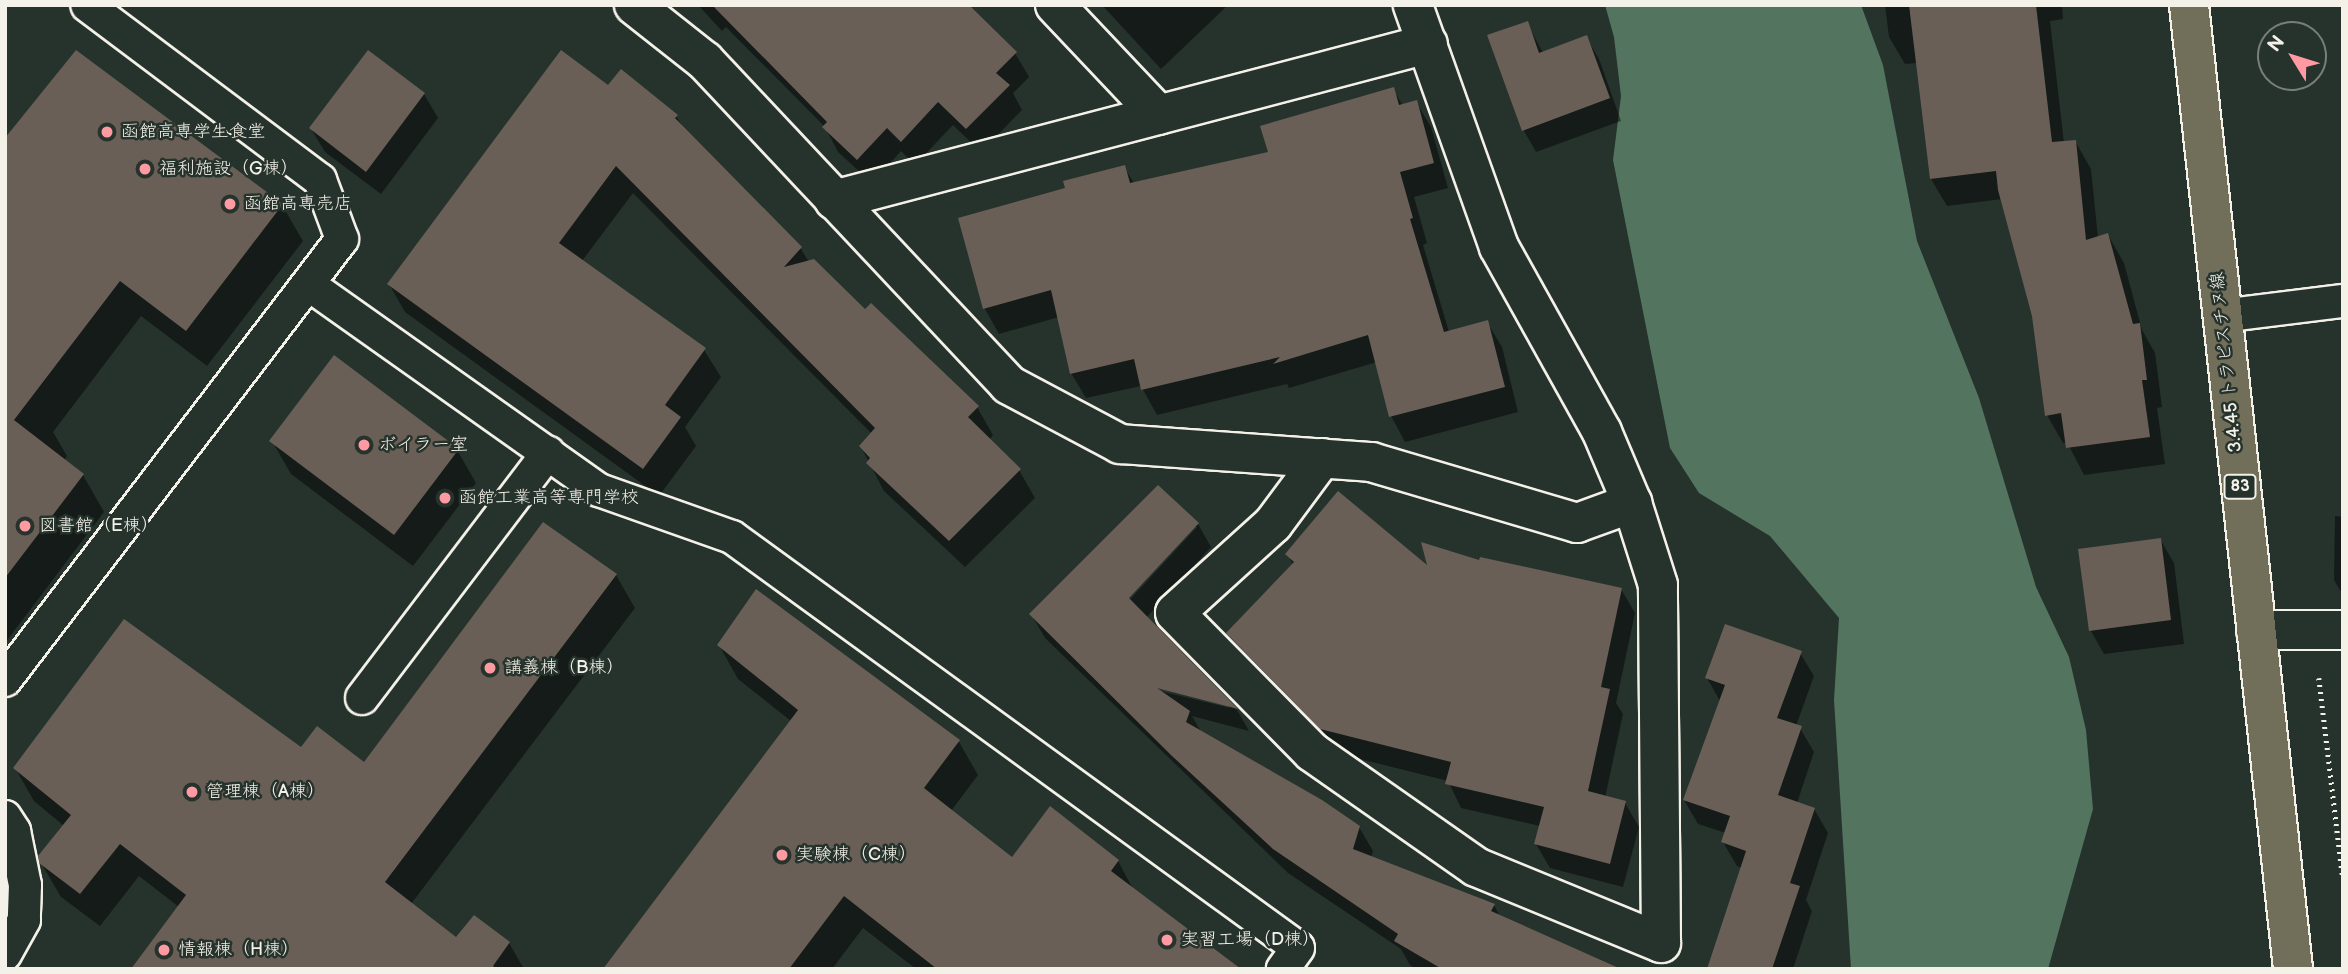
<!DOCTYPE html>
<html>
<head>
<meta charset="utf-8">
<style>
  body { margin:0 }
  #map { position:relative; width:2348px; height:974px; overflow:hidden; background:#26332d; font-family:"Balsamiq Sans","Klee One",sans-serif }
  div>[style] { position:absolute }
  .green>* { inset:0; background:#53745e }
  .shadow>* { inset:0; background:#0007 }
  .building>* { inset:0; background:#6a5f56 }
  .path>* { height:4.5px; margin-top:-2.25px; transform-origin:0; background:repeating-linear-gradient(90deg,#f4f1e8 0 2px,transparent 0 7px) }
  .roads { filter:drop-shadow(2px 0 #f4f1e8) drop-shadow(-2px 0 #f4f1e8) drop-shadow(0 2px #f4f1e8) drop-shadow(0 -2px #f4f1e8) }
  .service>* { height:32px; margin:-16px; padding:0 16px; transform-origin:16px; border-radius:16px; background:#26332d }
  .minor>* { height:38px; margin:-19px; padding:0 19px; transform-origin:19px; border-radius:19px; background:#26332d }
  .primary>* { height:38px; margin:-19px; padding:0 19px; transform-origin:19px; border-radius:19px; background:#716e59 }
  .dots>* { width:19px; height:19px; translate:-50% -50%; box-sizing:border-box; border:4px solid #26332d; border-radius:50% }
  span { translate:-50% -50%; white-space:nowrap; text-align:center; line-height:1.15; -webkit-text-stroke:5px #26332d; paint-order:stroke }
  .shield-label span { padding:2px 5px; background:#26332d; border:2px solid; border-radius:5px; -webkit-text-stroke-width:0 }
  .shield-label { font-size:16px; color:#f4f1e8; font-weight:700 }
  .poi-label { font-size:18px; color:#f4f1e8 }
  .left { translate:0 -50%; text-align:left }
  .street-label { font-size:18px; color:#f4f1e8 }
  .frame { position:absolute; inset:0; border:7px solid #f4f1e8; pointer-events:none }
  .north { position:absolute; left:2257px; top:21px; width:70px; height:70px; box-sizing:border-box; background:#26332d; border:2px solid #787f78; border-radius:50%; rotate:308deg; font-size:19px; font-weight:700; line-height:28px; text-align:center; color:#f4f1e8 }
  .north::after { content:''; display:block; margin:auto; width:24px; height:32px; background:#ff9aa2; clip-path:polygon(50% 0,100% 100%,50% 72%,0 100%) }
</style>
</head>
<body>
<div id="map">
  <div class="green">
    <div style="clip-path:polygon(1605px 5px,1861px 5px,1883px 65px,1917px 241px,1979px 398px,2036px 587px,2069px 657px,2086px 730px,2093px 809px,2048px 969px,1851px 969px,1834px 700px,1839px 618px,1770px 536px,1699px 493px,1670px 448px,1613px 160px,1621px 96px,1614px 37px)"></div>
  </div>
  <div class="shadow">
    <div style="clip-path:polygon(698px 5px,967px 5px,1015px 53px,1029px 77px,1013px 93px,1022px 110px,981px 152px,953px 125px,915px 165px,901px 151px,872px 183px,838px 152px,825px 127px,726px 27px,722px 31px)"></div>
    <div style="clip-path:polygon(1102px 5px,1228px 5px,1161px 69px)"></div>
    <div style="clip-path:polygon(1885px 5px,2062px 5px,2063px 19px,2050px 21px,2064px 143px,2075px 141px,2091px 169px,2098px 238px,2108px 235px,2124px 263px,2142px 330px,2155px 353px,2162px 407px,2157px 408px,2165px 464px,2084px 475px,2067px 442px,2063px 443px,2047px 415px,2034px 316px,2002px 199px,1947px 206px,1931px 179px,1917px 63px,1905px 64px,1889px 37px)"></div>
    <div style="clip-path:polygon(1527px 23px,1543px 53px,1586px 37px,1599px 59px,1621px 121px,1536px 152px,1524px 131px,1489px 36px)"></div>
    <div style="clip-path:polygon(369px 52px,424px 94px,438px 118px,381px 194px,325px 152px,311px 129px)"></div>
    <div style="clip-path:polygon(608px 87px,676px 116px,686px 132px,801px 249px,809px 262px,977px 407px,993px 435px,989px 440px,1019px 470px,1035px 498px,965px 567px,884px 491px,861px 447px,872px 434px,633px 193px,582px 261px,704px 350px,721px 377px,685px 427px,696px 446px,659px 496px,405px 312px,389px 284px)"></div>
    <div style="clip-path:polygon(1393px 89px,1403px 106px,1416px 102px,1431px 127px,1448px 188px,1414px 197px,1427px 243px,1423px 245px,1449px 332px,1487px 322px,1502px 347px,1518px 412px,1405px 442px,1391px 416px,1377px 362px,1289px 388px,1287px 384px,1157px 415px,1141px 386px,1086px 398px,1071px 373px,1059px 317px,999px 334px,985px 309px,960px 219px,1067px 189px,1124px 167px,1134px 183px,1271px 153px)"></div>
    <div style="clip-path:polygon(5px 141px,282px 205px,303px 241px,207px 366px,141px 316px,53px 432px,67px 456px,64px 461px,83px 475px,104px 512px,5px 643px)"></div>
    <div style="clip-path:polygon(272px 441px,457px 450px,476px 483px,413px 566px,291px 474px)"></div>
    <div style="clip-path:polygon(2335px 516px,2343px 517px,2343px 595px,2334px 580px)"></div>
    <div style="clip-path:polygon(evenodd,1198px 524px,1211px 547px,1146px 618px,1237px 710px,1249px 731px,1192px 716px,1201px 732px,1359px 827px,1373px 851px,1371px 858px,1494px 905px,1501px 918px,1616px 969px,1416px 969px,1410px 965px,1401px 949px,1288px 873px,1045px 638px,1031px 614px,1198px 524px,1192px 527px,1197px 527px,1124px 606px,1122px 603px,1192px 527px,1198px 524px,1149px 684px,1226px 704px,1230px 708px,1148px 688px,1149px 684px)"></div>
    <div style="clip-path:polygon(2160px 539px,2174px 563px,2184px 644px,2104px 654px,2091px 631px)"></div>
    <div style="clip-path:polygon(1288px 554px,1430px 570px,1480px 562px,1621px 589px,1635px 613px,1616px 703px,1623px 714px,1605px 798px,1625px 803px,1639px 827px,1623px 887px,1550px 868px,1536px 844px,1540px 826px,1461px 808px,1448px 781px,1336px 753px,1242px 657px,1228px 633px,1293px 565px)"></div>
    <div style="clip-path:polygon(616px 575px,635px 608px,411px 904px,457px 940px,509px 943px,524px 969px,133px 969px,179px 907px,139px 876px,100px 926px,61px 897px,41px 863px,64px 826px,34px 801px,15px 768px,301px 749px,364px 765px)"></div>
    <div style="clip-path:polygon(719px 645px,959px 742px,978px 775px,951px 811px,1013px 859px,1118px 861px,1134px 891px,1224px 969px,916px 969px,863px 928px,832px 969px,605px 969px,791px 721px,738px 679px)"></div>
    <div style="clip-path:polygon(1800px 653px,1814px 676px,1796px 726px,1800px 728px,1814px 752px,1797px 803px,1814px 809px,1828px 833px,1806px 900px,1812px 911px,1793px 969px,1709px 969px,1742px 868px,1737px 866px,1723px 842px,1726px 833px,1698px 824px,1684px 800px,1720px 701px,1707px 678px)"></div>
  </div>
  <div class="building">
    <div style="clip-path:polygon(712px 5px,969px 5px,1017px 52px,996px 73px,1010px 85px,966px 129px,938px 102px,901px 142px,887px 128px,857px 160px,822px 127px,827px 122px)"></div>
    <div style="clip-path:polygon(1909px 5px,2036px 5px,2052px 142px,2076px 140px,2086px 240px,2108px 233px,2133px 324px,2140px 323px,2147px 380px,2142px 380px,2150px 437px,2066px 448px,2061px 413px,2045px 416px,2032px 316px,1998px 190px,1996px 171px,1930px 179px)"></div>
    <div style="clip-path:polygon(1528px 21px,1539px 53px,1587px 35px,1610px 98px,1522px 131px,1487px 35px)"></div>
    <div style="clip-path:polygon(76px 50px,283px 204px,186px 331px,120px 281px,14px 420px,84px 474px,5px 578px,5px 138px)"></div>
    <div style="clip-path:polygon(368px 50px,425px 93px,366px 172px,309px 128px)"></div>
    <div style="clip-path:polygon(561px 50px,608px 85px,621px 69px,678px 115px,675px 118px,802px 247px,784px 267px,814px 259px,865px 309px,871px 303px,979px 406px,968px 417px,1021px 469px,949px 541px,866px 463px,870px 458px,859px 446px,875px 428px,616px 166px,559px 243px,706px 348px,665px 405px,681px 417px,643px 469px,387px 284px)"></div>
    <div style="clip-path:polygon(1394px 87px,1399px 105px,1417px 100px,1434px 163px,1400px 172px,1413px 218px,1410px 219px,1444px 332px,1488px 320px,1505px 387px,1389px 417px,1368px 335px,1273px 364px,1280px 357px,1141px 390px,1134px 359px,1070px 374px,1051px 290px,983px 309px,958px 218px,1065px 188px,1063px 181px,1125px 165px,1130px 183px,1268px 152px,1260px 126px)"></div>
    <div style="clip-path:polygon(334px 355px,459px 449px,394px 535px,269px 441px)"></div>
    <div style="clip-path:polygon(1158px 485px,1199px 523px,1129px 598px,1238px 709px,1157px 688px,1190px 711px,1186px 722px,1322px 800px,1360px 826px,1353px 849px,1495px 904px,1491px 911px,1621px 969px,1442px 969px,1394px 941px,1398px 934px,1273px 849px,1172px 756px,1029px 614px)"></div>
    <div style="clip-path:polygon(1338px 491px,1427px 565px,1421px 542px,1479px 560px,1480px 557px,1622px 588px,1601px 687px,1610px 689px,1588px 791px,1626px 801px,1610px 864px,1534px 844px,1544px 807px,1445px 784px,1451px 762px,1320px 729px,1226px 633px,1294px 562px,1285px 554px)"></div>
    <div style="clip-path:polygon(543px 522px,617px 574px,385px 882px,456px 937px,474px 915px,510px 942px,493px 966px,497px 969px,131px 969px,186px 895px,120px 844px,80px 894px,39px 863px,38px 856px,71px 815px,13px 768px,124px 619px,301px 747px,317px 726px,364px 762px)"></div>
    <div style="clip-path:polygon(2161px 538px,2171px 620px,2089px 631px,2078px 549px)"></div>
    <div style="clip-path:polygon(756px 589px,960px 740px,924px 788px,1012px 857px,1050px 806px,1119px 860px,1111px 871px,1241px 969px,937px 969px,844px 896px,789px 969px,603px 969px,798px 710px,717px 645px)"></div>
    <div style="clip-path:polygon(1725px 624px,1802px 651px,1777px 718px,1802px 726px,1778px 795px,1815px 808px,1790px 883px,1800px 886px,1772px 969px,1707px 969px,1746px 851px,1721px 842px,1730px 816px,1683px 800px,1725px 685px,1705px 678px)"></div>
  </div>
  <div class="path">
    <div style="left:2319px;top:678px;width:201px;rotate:83.2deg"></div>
  </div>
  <div class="roads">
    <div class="service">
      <div style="left:308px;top:284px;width:357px;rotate:35.3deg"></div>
      <div style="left:599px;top:490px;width:141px;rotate:19.5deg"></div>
      <div style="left:732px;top:537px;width:699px;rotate:35.99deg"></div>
      <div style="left:1298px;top:948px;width:26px;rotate:126deg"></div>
      <div style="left:2222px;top:316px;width:122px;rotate:-7.1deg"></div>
      <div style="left:5px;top:680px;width:555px;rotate:-52.61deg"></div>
      <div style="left:342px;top:239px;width:63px;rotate:-110.4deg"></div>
      <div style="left:320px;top:180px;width:291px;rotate:-143.1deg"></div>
      <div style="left:362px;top:698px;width:308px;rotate:-52.8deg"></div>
      <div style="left:5px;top:817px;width:17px;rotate:57deg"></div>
      <div style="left:14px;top:831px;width:55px;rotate:78.5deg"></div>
      <div style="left:25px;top:885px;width:35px;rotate:92deg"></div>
      <div style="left:24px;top:920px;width:39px;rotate:119deg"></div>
    </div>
    <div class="minor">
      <div style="left:634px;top:5px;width:90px;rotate:38.3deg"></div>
      <div style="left:705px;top:61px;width:444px;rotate:46.8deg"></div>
      <div style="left:1009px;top:385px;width:126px;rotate:28deg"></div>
      <div style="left:1120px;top:444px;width:252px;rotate:4.1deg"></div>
      <div style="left:1371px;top:462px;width:215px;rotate:16.5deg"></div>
      <div style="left:1577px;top:523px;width:59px;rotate:-20deg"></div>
      <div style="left:1055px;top:5px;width:151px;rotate:46.6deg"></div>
      <div style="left:834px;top:200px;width:614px;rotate:-14.72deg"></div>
      <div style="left:1322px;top:458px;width:82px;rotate:126.6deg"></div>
      <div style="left:1273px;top:524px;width:132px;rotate:137.8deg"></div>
      <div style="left:1175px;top:613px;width:195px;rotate:45.4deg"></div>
      <div style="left:1312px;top:752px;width:200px;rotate:35deg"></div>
      <div style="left:1476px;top:867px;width:200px;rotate:22.3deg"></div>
      <div style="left:1661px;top:943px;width:358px;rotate:-90.5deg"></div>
      <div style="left:1658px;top:585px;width:86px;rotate:-107.6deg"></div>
      <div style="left:1632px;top:503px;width:77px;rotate:-112.9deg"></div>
      <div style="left:1602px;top:432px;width:212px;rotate:-119.1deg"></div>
      <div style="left:1499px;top:247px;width:257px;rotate:-109.6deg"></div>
      <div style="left:2256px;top:630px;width:87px"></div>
    </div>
    <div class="primary">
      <div style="left:2189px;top:5px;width:970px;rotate:83.84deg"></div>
    </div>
  </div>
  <div class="dots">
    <div style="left:107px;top:132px;background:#ff9aa2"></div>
    <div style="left:145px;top:169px;background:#ff9aa2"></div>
    <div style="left:230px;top:204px;background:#ff9aa2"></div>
    <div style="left:364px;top:445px;background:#ff9aa2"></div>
    <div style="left:445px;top:498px;background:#ff9aa2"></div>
    <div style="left:25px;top:526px;background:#ff9aa2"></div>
    <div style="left:490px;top:668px;background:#ff9aa2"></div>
    <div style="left:192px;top:792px;background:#ff9aa2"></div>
    <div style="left:782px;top:855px;background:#ff9aa2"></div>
    <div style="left:1167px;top:940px;background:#ff9aa2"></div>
    <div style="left:164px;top:950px;background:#ff9aa2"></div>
  </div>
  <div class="shield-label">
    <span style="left:2240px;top:487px">83</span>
  </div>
  <div class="poi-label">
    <span class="left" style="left:121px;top:132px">函館高専学生食堂</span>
    <span class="left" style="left:159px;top:169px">福利施設（G棟）</span>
    <span class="left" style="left:244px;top:204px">函館高専売店</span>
    <span class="left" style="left:378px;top:445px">ボイラー室</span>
    <span class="left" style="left:459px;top:498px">函館工業高等専門学校</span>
    <span class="left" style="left:39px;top:526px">図書館（E棟）</span>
    <span class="left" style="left:504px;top:668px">講義棟（B棟）</span>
    <span class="left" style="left:206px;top:792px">管理棟（A棟）</span>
    <span class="left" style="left:796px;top:855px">実験棟（C棟）</span>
    <span class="left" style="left:1181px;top:940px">実習工場（D棟）</span>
    <span class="left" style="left:178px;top:950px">情報棟（H棟）</span>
  </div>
  <div class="street-label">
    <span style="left:2227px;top:362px;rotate:-96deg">3.4.45 トラピスチヌ線</span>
  </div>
  <div class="frame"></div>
  <div class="north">N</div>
</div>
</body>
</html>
